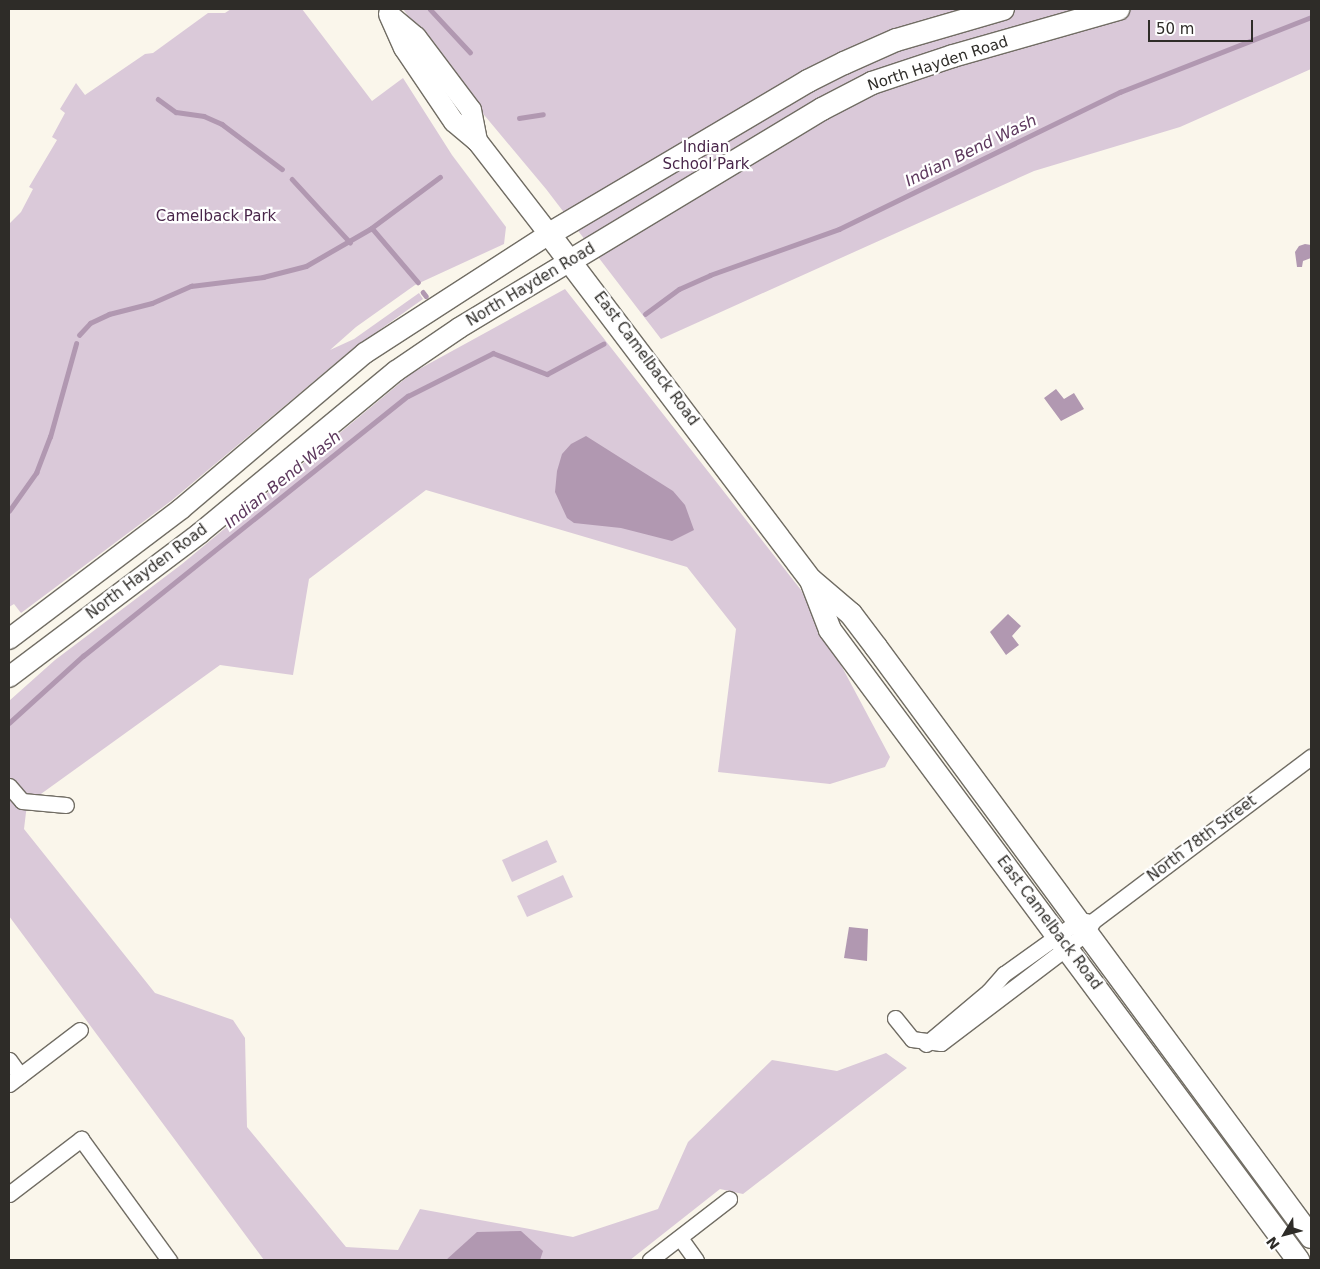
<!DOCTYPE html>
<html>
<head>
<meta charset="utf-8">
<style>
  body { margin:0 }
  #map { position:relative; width:1320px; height:1269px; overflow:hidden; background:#faf6eb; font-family:"DejaVu Sans",sans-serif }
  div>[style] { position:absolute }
  .green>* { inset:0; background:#dac9d9 }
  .water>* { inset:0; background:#b198b1 }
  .stream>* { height:4.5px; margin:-2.25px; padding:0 2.25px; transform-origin:2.25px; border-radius:2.25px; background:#b198b1 }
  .roads { filter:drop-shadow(1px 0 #716d64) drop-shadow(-1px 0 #716d64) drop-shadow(0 1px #716d64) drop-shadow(0 -1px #716d64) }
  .street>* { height:15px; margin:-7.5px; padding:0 7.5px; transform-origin:7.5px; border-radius:7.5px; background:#fff }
  .secondary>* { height:20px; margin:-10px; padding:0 10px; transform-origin:10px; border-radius:10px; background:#fff }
  .primary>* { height:22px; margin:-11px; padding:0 11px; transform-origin:11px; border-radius:11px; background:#fff }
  span { translate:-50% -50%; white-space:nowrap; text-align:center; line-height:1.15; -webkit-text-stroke:4.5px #fff; paint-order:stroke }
  .street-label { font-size:15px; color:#2e2c28 }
  .park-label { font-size:15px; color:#49264a }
  .water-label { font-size:16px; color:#5d385d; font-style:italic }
  .frame { position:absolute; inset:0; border:10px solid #2e2c28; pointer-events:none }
  .north { position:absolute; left:1260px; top:1209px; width:50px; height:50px; -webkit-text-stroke:4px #fff; paint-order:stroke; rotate:233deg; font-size:14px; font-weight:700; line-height:20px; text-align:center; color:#2e2c28 }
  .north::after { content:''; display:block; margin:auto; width:18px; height:22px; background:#2e2c28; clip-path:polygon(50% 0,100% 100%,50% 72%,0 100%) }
  .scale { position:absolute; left:1148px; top:20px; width:105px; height:22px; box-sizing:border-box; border:2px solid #2e2c28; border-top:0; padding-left:6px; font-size:15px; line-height:18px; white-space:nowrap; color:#2e2c28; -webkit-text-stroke:4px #fff; paint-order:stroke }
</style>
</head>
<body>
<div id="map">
  <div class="green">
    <div style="clip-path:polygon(231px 9px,302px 9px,372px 101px,403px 78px,452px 155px,506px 227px,504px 244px,415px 285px,356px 327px,330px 350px,354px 339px,419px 293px,423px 299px,350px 351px,171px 501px,21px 613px,14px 604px,9px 607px,9px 224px,21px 212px,33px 189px,29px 187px,57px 140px,52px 137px,65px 113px,60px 109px,76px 83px,85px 95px,145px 54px,153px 53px,208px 13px,225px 13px)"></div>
    <div style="clip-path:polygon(403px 9px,1311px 9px,1311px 69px,1180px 127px,1034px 171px,661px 339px,546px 189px,455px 80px)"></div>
    <div style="clip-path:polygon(565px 289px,801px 590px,890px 757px,885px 767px,830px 784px,718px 772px,736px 629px,687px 567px,426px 490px,309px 579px,293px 675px,220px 665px,27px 804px,24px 829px,155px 993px,233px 1020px,245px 1038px,247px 1127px,346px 1247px,398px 1250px,420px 1209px,573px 1237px,658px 1209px,688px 1142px,772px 1060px,837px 1071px,886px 1053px,907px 1068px,743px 1194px,720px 1189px,630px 1260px,264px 1260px,9px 916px,9px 701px,55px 660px,182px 564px,412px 373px)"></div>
    <div style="clip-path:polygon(547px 840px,557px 862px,512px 882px,502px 860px)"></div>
    <div style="clip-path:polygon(563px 875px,573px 897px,527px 917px,517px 896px)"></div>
  </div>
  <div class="water">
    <div style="clip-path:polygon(1305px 244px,1311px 245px,1311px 258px,1303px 261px,1302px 267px,1297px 267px,1295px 252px,1299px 246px)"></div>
    <div style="clip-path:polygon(1056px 389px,1064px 399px,1074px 393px,1084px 409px,1061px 421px,1044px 398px)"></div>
    <div style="clip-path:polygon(586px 436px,673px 491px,685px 505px,694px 530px,672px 541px,621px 528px,574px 523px,567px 518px,555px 492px,557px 471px,562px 454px,571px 444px)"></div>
    <div style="clip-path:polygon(1008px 614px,1021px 626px,1012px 636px,1019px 645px,1006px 655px,990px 632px)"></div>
    <div style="clip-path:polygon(849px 927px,868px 929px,867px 961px,844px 958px)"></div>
    <div style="clip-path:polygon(521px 1231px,543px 1251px,540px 1260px,446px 1260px,477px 1232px)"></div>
  </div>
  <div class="stream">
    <div style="left:430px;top:9px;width:59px;rotate:47.1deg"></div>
    <div style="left:158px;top:99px;width:22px;rotate:36deg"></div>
    <div style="left:176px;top:112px;width:28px;rotate:8deg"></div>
    <div style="left:204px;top:116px;width:20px;rotate:24deg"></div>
    <div style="left:222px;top:124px;width:75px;rotate:36.9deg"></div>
    <div style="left:519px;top:118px;width:24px;rotate:-9deg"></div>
    <div style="left:292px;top:179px;width:86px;rotate:47.4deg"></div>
    <div style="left:372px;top:228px;width:71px;rotate:49.6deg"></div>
    <div style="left:423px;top:292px;width:5px;rotate:53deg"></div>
    <div style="left:645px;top:314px;width:42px;rotate:-36.3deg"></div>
    <div style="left:679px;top:289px;width:34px;rotate:-24deg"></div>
    <div style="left:710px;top:275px;width:137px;rotate:-19.6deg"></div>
    <div style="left:839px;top:229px;width:313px;rotate:-26deg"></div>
    <div style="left:1120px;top:92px;width:205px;rotate:-21.4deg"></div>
    <div style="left:79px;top:335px;width:16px;rotate:-47deg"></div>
    <div style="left:90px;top:323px;width:21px;rotate:-25deg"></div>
    <div style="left:109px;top:314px;width:44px;rotate:-14.3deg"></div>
    <div style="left:152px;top:303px;width:43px;rotate:-23.6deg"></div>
    <div style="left:191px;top:286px;width:73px;rotate:-7.1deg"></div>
    <div style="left:263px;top:277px;width:44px;rotate:-14.3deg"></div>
    <div style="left:306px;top:266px;width:74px;rotate:-30deg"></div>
    <div style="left:370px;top:229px;width:87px;rotate:-36.6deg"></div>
    <div style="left:9px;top:511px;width:47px;rotate:-54.6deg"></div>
    <div style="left:36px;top:473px;width:39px;rotate:-69deg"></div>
    <div style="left:50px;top:437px;width:97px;rotate:-74.4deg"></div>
    <div style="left:9px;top:723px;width:100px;rotate:-42.2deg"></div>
    <div style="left:83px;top:656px;width:416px;rotate:-38.7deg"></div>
    <div style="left:408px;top:396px;width:95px;rotate:-26.8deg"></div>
    <div style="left:493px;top:353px;width:58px;rotate:21.3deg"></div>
    <div style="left:547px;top:374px;width:64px;rotate:-28.2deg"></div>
  </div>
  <div class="roads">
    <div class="street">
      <div style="left:9px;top:786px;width:20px;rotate:49deg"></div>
      <div style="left:22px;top:801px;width:44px;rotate:5.2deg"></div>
      <div style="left:895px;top:1018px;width:27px;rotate:51deg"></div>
      <div style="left:912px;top:1039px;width:29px;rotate:8deg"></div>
      <div style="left:941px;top:1043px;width:182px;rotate:-37.2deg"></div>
      <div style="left:1086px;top:933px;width:14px;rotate:-60deg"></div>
      <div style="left:1093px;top:921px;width:273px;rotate:-37deg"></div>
      <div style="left:926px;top:1044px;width:82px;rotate:-40.1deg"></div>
      <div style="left:989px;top:991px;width:23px;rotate:-49deg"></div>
      <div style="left:1004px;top:974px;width:91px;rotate:-35.6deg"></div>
      <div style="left:1078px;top:921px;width:8px"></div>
      <div style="left:9px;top:1060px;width:19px;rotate:54deg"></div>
      <div style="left:9px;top:1084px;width:89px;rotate:-37.3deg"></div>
      <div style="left:9px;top:1194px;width:91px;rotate:-37.4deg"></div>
      <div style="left:81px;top:1139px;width:150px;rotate:54deg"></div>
      <div style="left:680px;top:1238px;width:27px;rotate:54deg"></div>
      <div style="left:650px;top:1260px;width:100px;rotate:-37.7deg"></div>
    </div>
    <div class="secondary">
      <div style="left:393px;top:18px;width:30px;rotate:40deg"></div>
      <div style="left:416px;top:37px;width:91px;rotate:53deg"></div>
      <div style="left:471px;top:110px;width:32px;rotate:79deg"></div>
      <div style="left:9px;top:639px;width:216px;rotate:-37.1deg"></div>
      <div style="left:181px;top:509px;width:241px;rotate:-40.3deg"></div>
      <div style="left:365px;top:353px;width:219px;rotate:-32.9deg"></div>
      <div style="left:549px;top:234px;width:118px;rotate:-127.7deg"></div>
      <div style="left:477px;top:141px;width:30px;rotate:-140deg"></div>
      <div style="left:454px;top:122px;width:89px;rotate:-124deg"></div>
      <div style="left:404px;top:48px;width:37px;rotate:-114deg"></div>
      <div style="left:9px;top:677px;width:239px;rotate:-37deg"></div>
      <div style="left:200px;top:533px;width:254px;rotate:-39.6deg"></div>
      <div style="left:396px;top:371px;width:76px;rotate:-34.3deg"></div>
      <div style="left:459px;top:328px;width:130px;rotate:-31.1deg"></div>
    </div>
    <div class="primary">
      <div style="left:1003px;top:9px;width:111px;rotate:163.8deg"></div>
      <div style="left:896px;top:40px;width:57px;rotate:156.1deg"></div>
      <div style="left:844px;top:63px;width:40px;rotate:153.4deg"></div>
      <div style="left:808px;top:81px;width:301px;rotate:149.4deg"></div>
      <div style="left:549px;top:234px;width:434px;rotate:52.9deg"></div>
      <div style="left:811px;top:580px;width:52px;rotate:40.4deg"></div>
      <div style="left:851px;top:614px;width:41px;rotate:52.9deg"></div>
      <div style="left:876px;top:647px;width:733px;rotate:53.6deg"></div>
      <div style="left:570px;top:261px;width:294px;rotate:-31.1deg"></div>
      <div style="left:822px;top:109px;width:56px;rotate:-27.5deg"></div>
      <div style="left:872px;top:83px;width:85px;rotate:-18.4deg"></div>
      <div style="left:953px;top:56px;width:172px;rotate:-15.9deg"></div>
      <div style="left:812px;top:583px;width:50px;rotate:69deg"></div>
      <div style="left:830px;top:630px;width:785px;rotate:53.39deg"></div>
    </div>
  </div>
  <div class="street-label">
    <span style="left:938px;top:64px;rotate:-18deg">North Hayden Road</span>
    <span style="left:531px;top:285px;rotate:-31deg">North Hayden Road</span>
    <span style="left:646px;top:359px;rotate:53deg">East Camelback Road</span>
    <span style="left:147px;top:572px;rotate:-37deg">North Hayden Road</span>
    <span style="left:1202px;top:839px;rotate:-37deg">North 78th Street</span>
    <span style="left:1049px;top:923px;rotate:53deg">East Camelback Road</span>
  </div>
  <div class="park-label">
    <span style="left:706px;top:156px">Indian<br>School Park</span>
    <span style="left:216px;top:217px">Camelback Park</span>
  </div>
  <div class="water-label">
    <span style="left:971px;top:151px;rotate:-26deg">Indian Bend Wash</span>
    <span style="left:283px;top:480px;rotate:-39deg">Indian Bend Wash</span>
  </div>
  <div class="frame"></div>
  <div class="north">N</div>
  <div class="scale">50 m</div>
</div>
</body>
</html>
